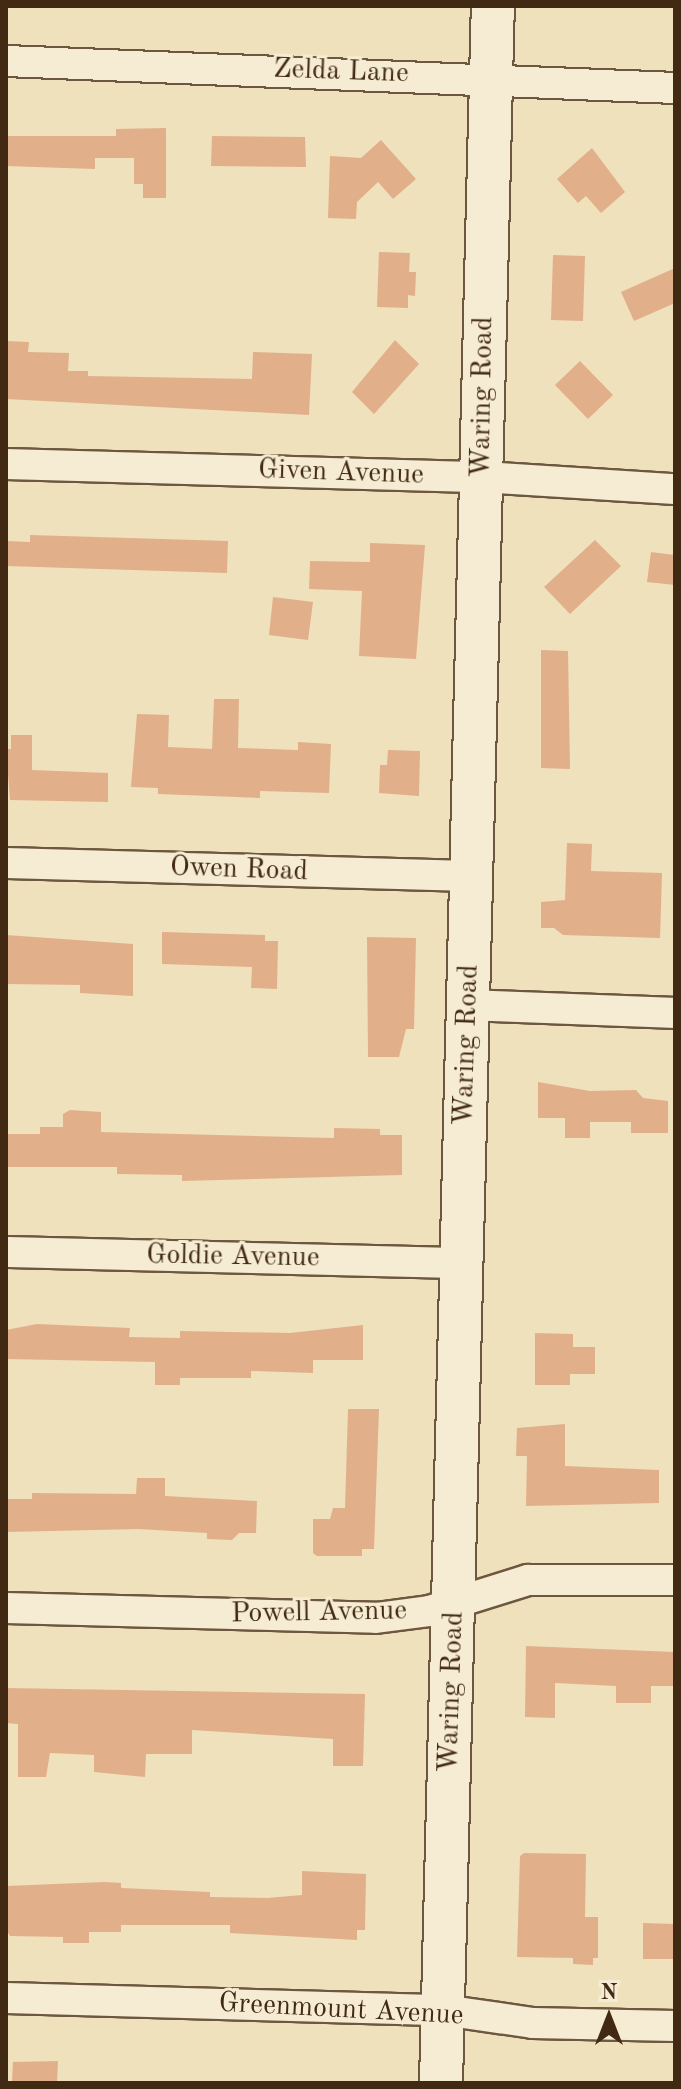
<!DOCTYPE html>
<html>
<head>
<meta charset="utf-8">
<style>
  body { margin:0 }
  #map { position:relative; width:681px; height:2089px; overflow:hidden; background:#efe1bb; font-family:"Old Standard TT",serif }
  div>[style] { position:absolute }
  .building>* { inset:0; background:#e2af8b }
  .roads { filter:drop-shadow(2px 0 #6d573e) drop-shadow(-2px 0 #6d573e) drop-shadow(0 2px #6d573e) drop-shadow(0 -2px #6d573e) }
  .street>* { height:30px; margin:-15px; padding:0 15px; transform-origin:15px; border-radius:15px; background:#f5ecd3 }
  .secondary>* { height:42px; margin:-21px; padding:0 21px; transform-origin:21px; border-radius:21px; background:#f5ecd3 }
  span { translate:-50% -50%; white-space:nowrap; text-align:center; line-height:1.15; -webkit-text-stroke:6px #f5ecd3; paint-order:stroke }
  .street-label { font-size:28px; color:#422914 }
  .frame { position:absolute; inset:0; border:8px solid #422914; pointer-events:none }
  .north { position:absolute; left:569px; top:1977px; width:80px; height:80px; -webkit-text-stroke:6px #f5ecd3; paint-order:stroke; rotate:0deg; font-size:22px; font-weight:700; line-height:32px; text-align:center; color:#422914 }
  .north::after { content:''; display:block; margin:auto; width:28px; height:36px; background:#422914; clip-path:polygon(50% 0,100% 100%,50% 72%,0 100%) }
</style>
</head>
<body>
<div id="map">
  <div class="building">
    <div style="clip-path:polygon(166px 128px,166px 198px,143px 198px,143px 184px,134px 184px,134px 158px,95px 158px,95px 169px,6px 166px,6px 136px,116px 136px,116px 129px)"></div>
    <div style="clip-path:polygon(212px 136px,305px 137px,306px 167px,211px 166px)"></div>
    <div style="clip-path:polygon(381px 140px,416px 179px,393px 199px,378px 182px,357px 202px,356px 219px,328px 218px,330px 156px,361px 158px)"></div>
    <div style="clip-path:polygon(592px 148px,625px 192px,601px 213px,586px 196px,578px 203px,557px 179px)"></div>
    <div style="clip-path:polygon(379px 252px,410px 253px,409px 272px,416px 272px,415px 296px,408px 295px,408px 308px,377px 307px)"></div>
    <div style="clip-path:polygon(553px 255px,585px 256px,583px 321px,551px 320px)"></div>
    <div style="clip-path:polygon(675px 268px,675px 303px,634px 321px,621px 292px)"></div>
    <div style="clip-path:polygon(395px 340px,419px 364px,374px 414px,352px 392px)"></div>
    <div style="clip-path:polygon(6px 341px,29px 342px,28px 352px,69px 353px,68px 371px,88px 371px,88px 376px,252px 379px,253px 352px,312px 354px,309px 415px,6px 399px)"></div>
    <div style="clip-path:polygon(580px 361px,613px 395px,588px 419px,555px 385px)"></div>
    <div style="clip-path:polygon(30px 535px,228px 541px,227px 573px,6px 566px,6px 541px,30px 542px)"></div>
    <div style="clip-path:polygon(595px 540px,621px 566px,570px 614px,544px 587px)"></div>
    <div style="clip-path:polygon(370px 543px,425px 545px,416px 659px,359px 656px,362px 591px,309px 589px,310px 561px,370px 562px)"></div>
    <div style="clip-path:polygon(651px 552px,675px 555px,675px 585px,647px 582px)"></div>
    <div style="clip-path:polygon(273px 597px,313px 602px,308px 640px,269px 635px)"></div>
    <div style="clip-path:polygon(541px 650px,568px 651px,570px 769px,541px 768px)"></div>
    <div style="clip-path:polygon(214px 699px,239px 699px,238px 748px,298px 750px,298px 742px,331px 744px,329px 793px,260px 791px,260px 798px,158px 794px,158px 788px,131px 787px,137px 714px,169px 715px,168px 747px,212px 749px)"></div>
    <div style="clip-path:polygon(11px 735px,32px 735px,32px 770px,108px 773px,108px 802px,10px 800px,6px 749px,11px 749px)"></div>
    <div style="clip-path:polygon(388px 750px,420px 751px,419px 796px,379px 793px,380px 765px,387px 765px)"></div>
    <div style="clip-path:polygon(567px 843px,592px 844px,591px 871px,662px 873px,660px 938px,563px 935px,554px 928px,541px 928px,541px 902px,565px 900px)"></div>
    <div style="clip-path:polygon(162px 932px,265px 935px,265px 941px,278px 941px,277px 989px,251px 988px,252px 967px,162px 964px)"></div>
    <div style="clip-path:polygon(6px 935px,133px 944px,133px 996px,80px 993px,80px 985px,6px 984px)"></div>
    <div style="clip-path:polygon(367px 937px,416px 938px,414px 1029px,406px 1029px,399px 1057px,368px 1057px)"></div>
    <div style="clip-path:polygon(538px 1082px,590px 1091px,636px 1090px,643px 1098px,668px 1101px,668px 1133px,631px 1133px,631px 1122px,590px 1122px,590px 1138px,565px 1138px,565px 1118px,538px 1118px)"></div>
    <div style="clip-path:polygon(70px 1110px,101px 1112px,101px 1132px,334px 1138px,334px 1128px,380px 1129px,380px 1135px,402px 1135px,402px 1175px,182px 1181px,182px 1175px,117px 1174px,117px 1167px,6px 1167px,6px 1134px,40px 1134px,40px 1127px,63px 1127px,63px 1114px)"></div>
    <div style="clip-path:polygon(37px 1324px,130px 1328px,129px 1337px,180px 1338px,180px 1331px,290px 1333px,363px 1325px,363px 1360px,313px 1360px,313px 1373px,251px 1371px,251px 1378px,180px 1378px,180px 1385px,155px 1385px,155px 1362px,6px 1359px,6px 1330px)"></div>
    <div style="clip-path:polygon(535px 1333px,573px 1334px,573px 1347px,595px 1347px,595px 1374px,570px 1374px,570px 1385px,535px 1385px)"></div>
    <div style="clip-path:polygon(348px 1409px,379px 1409px,374px 1549px,362px 1549px,362px 1556px,317px 1556px,313px 1553px,313px 1519px,330px 1519px,333px 1508px,345px 1508px)"></div>
    <div style="clip-path:polygon(565px 1424px,565px 1466px,659px 1470px,659px 1503px,526px 1506px,527px 1456px,516px 1456px,517px 1428px)"></div>
    <div style="clip-path:polygon(137px 1478px,165px 1478px,165px 1496px,257px 1501px,256px 1533px,239px 1533px,232px 1540px,207px 1539px,207px 1533px,138px 1529px,6px 1532px,6px 1499px,32px 1499px,32px 1493px,136px 1494px)"></div>
    <div style="clip-path:polygon(526px 1646px,675px 1652px,675px 1686px,651px 1686px,651px 1703px,616px 1703px,616px 1686px,555px 1683px,555px 1718px,525px 1717px)"></div>
    <div style="clip-path:polygon(6px 1688px,365px 1694px,363px 1766px,333px 1766px,333px 1739px,192px 1730px,192px 1754px,146px 1754px,145px 1777px,94px 1772px,94px 1755px,50px 1753px,46px 1777px,18px 1777px,18px 1724px,6px 1723px)"></div>
    <div style="clip-path:polygon(524px 1853px,586px 1854px,585px 1917px,598px 1917px,598px 1958px,593px 1958px,593px 1965px,573px 1964px,573px 1958px,517px 1957px,520px 1856px)"></div>
    <div style="clip-path:polygon(302px 1871px,366px 1874px,365px 1930px,357px 1930px,357px 1940px,230px 1933px,230px 1925px,121px 1925px,121px 1932px,89px 1932px,89px 1943px,63px 1943px,63px 1937px,10px 1936px,6px 1929px,6px 1886px,104px 1882px,121px 1883px,121px 1888px,210px 1892px,210px 1897px,267px 1898px,302px 1895px)"></div>
    <div style="clip-path:polygon(643px 1923px,675px 1924px,675px 1959px,643px 1959px)"></div>
    <div style="clip-path:polygon(58px 2061px,57px 2083px,12px 2083px,13px 2062px)"></div>
  </div>
  <div class="roads">
    <div class="street">
      <div style="left:6px;top:61px;width:670px;rotate:2.31deg"></div>
      <div style="left:6px;top:464px;width:476px;rotate:1.6deg"></div>
      <div style="left:482px;top:477px;width:193px;rotate:3.6deg"></div>
      <div style="left:6px;top:863px;width:466px;rotate:1.6deg"></div>
      <div style="left:468px;top:1005px;width:207px;rotate:2.2deg"></div>
      <div style="left:6px;top:1252px;width:455px;rotate:1.4deg"></div>
      <div style="left:6px;top:1608px;width:370px;rotate:1.5deg"></div>
      <div style="left:376px;top:1618px;width:53px;rotate:-7.5deg"></div>
      <div style="left:429px;top:1611px;width:104px;rotate:-17.4deg"></div>
      <div style="left:528px;top:1580px;width:147px"></div>
      <div style="left:6px;top:1998px;width:437px;rotate:1.6deg"></div>
      <div style="left:443px;top:2010px;width:91px;rotate:8.2deg"></div>
      <div style="left:533px;top:2023px;width:142px;rotate:1.2deg"></div>
    </div>
    <div class="secondary">
      <div style="left:441px;top:2083px;width:2078px;rotate:-88.57deg"></div>
    </div>
  </div>
  <div class="street-label">
    <span style="left:341px;top:72px;rotate:2deg">Zelda Lane</span>
    <span style="left:483px;top:397px;rotate:-89deg">Waring Road</span>
    <span style="left:341px;top:473px;rotate:2deg">Given Avenue</span>
    <span style="left:239px;top:870px;rotate:2deg">Owen Road</span>
    <span style="left:467px;top:1045px;rotate:-88deg">Waring Road</span>
    <span style="left:233px;top:1257px;rotate:1deg">Goldie Avenue</span>
    <span style="left:319px;top:1613px;rotate:-1deg">Powell Avenue</span>
    <span style="left:452px;top:1692px;rotate:-88deg">Waring Road</span>
    <span style="left:341px;top:2010px;rotate:3deg">Greenmount Avenue</span>
  </div>
  <div class="frame"></div>
  <div class="north">N</div>
</div>
</body>
</html>
